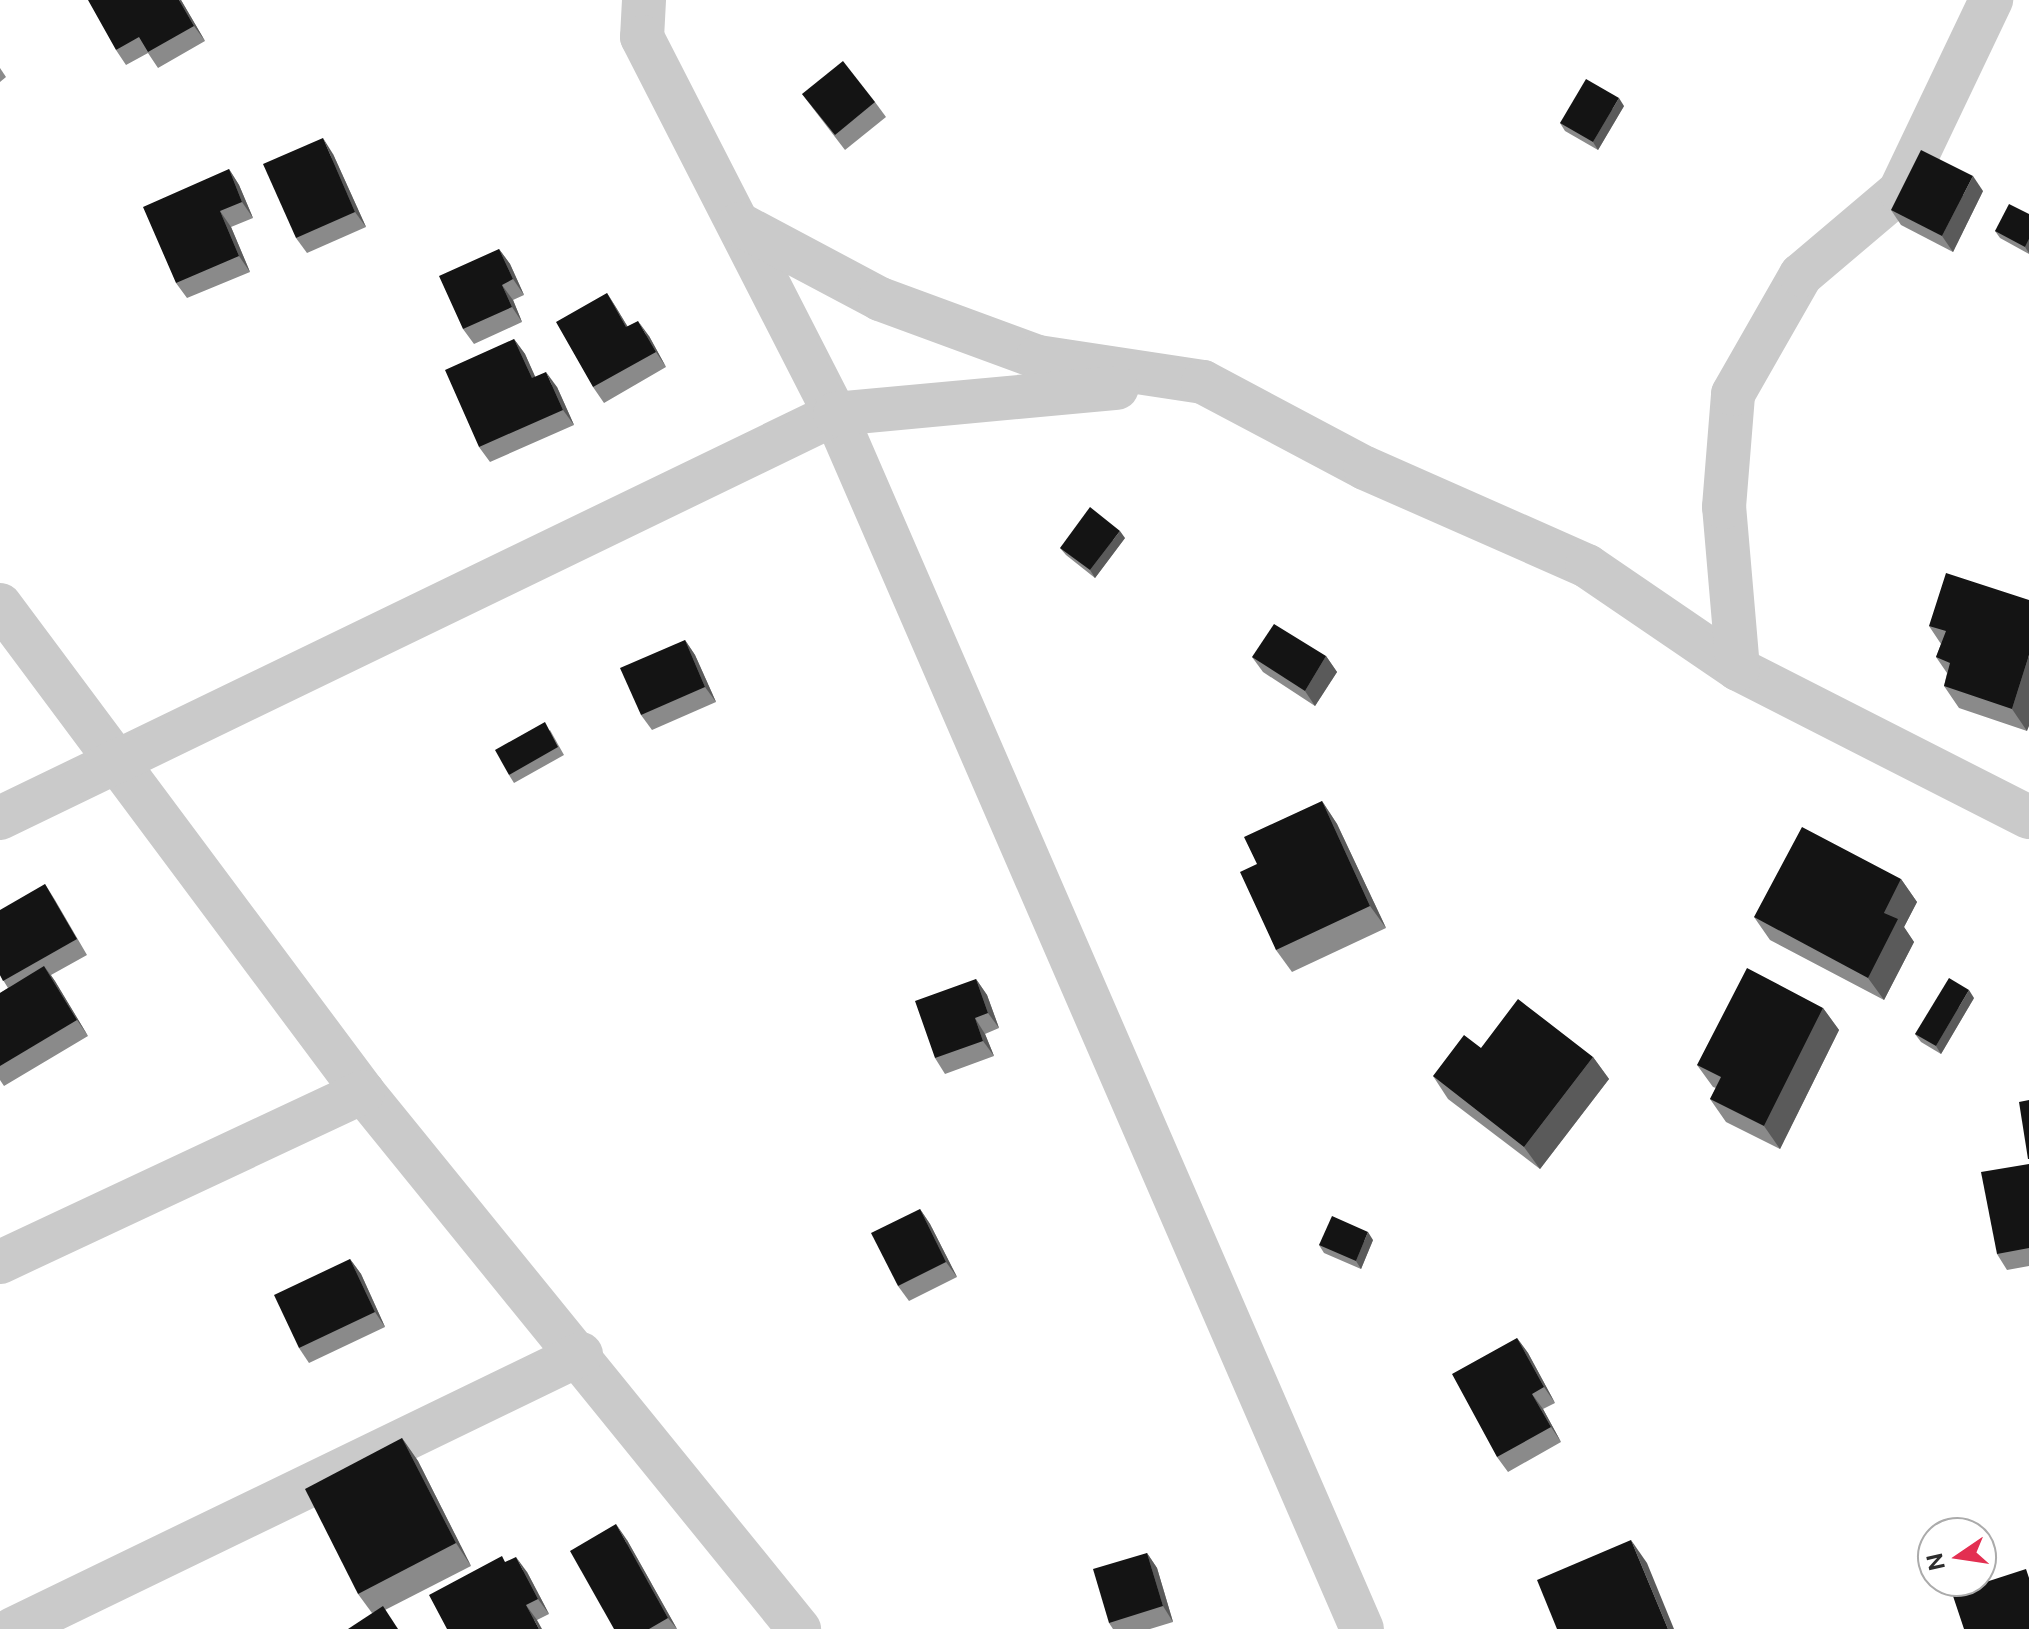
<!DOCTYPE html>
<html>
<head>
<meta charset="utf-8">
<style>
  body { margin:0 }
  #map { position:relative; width:2029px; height:1629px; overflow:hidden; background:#fff; font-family:"Public Sans",sans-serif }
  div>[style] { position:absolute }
  .minor>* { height:44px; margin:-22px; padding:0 22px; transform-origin:22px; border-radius:22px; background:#cacaca }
  .wall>* { inset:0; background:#8a8a8a }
  .shaded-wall>* { inset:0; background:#5a5a5a }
  .building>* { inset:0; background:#141414 }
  span { translate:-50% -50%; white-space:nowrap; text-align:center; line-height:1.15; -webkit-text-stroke:8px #fff; paint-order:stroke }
  .north { position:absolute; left:1917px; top:1517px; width:80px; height:80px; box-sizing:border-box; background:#fff; border:2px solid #ababab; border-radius:50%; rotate:257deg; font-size:22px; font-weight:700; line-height:32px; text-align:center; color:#2d2d2d }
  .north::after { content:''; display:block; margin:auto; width:28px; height:36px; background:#e32f51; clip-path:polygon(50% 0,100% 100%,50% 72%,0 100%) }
</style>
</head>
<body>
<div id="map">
  <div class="minor">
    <div style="left:644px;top:0;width:37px;rotate:93deg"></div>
    <div style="left:642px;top:37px;width:424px;rotate:62.9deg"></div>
    <div style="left:835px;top:414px;width:1324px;rotate:66.55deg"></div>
    <div style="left:739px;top:224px;width:160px;rotate:28deg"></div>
    <div style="left:880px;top:299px;width:168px;rotate:20.2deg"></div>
    <div style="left:1038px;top:357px;width:167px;rotate:8.6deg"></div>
    <div style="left:1203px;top:382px;width:183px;rotate:28deg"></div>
    <div style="left:1365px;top:468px;width:243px;rotate:23.8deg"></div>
    <div style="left:1587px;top:566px;width:183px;rotate:34.3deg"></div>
    <div style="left:1738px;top:669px;width:326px;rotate:27deg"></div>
    <div style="left:0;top:605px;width:607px;rotate:53.3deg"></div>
    <div style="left:363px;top:1092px;width:692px;rotate:50.93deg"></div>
    <div style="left:1738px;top:669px;width:163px;rotate:-94.9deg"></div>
    <div style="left:1724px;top:507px;width:113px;rotate:-85.4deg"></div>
    <div style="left:1733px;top:394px;width:137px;rotate:-60.3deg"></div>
    <div style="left:1801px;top:275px;width:130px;rotate:-40.3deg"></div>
    <div style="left:1900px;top:191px;width:212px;rotate:-64.5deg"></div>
    <div style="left:0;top:818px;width:928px;rotate:-25.82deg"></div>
    <div style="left:835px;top:414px;width:283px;rotate:-5.3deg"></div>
    <div style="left:0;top:1262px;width:401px;rotate:-25.1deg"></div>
    <div style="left:13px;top:1629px;width:631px;rotate:-25.83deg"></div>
  </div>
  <div class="wall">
    <div style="clip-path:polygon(181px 0,205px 41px,158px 68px,148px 53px,126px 65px,116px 50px)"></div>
    <div style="clip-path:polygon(0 68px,6px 77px,0 82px)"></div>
    <div style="clip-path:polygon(802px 94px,875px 102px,886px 117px,845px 150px)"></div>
    <div style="clip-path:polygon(1624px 106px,1598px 150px,1565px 131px,1560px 123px)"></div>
    <div style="clip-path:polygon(333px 154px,366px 227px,307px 253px,296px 238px)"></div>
    <div style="clip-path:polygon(229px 169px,239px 185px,253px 218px,231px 227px,250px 272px,187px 298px,176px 283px)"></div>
    <div style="clip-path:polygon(1983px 191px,1953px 252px,1901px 225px,1891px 210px)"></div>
    <div style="clip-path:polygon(2029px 214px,2029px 254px,2000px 238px,1995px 231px)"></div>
    <div style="clip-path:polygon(499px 249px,510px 264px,524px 295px,513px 300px,522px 322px,474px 344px,463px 329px)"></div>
    <div style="clip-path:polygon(607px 293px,628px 327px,649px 336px,666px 367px,604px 403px,593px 387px)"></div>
    <div style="clip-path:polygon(514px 339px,525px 354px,535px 377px,557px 387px,574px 425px,490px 462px,479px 447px)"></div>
    <div style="clip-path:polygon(1125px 538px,1095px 578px,1066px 555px,1060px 548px)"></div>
    <div style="clip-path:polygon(2029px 600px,2027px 731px,1959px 708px,1944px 686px,1947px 673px,1936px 657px,1941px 644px,1929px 626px)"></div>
    <div style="clip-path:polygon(685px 640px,695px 655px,716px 702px,652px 730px,641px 715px)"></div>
    <div style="clip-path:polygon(1326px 656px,1337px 672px,1315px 706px,1263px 672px,1252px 657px)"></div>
    <div style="clip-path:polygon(550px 730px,564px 755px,514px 783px,509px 775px)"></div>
    <div style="clip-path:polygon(1322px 801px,1337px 824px,1386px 928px,1292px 972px,1276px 950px,1257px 864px)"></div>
    <div style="clip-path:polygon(1901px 879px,1917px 902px,1904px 927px,1914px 942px,1884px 1000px,1770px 940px,1754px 917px)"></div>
    <div style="clip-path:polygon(45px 884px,55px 900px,87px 955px,51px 975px,88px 1036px,4px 1086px,0 1080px,0 993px,8px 988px,0 975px)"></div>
    <div style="clip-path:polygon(976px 979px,987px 995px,999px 1028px,985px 1034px,994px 1056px,945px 1074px,935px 1058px)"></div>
    <div style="clip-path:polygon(1974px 998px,1941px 1054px,1921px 1042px,1915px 1034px)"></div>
    <div style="clip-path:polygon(1823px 1008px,1839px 1030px,1780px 1149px,1726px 1122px,1710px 1099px,1716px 1088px,1713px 1087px,1697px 1065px)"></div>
    <div style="clip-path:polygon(1593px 1057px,1609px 1079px,1540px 1169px,1448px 1099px,1433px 1076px)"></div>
    <div style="clip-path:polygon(2029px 1164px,2029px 1266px,2007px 1270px,1997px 1254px)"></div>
    <div style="clip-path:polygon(920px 1209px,930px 1224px,957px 1277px,909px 1301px,898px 1286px)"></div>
    <div style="clip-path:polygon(1373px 1240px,1361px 1269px,1324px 1253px,1319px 1245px)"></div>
    <div style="clip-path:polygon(350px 1259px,361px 1274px,385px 1327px,309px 1363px,299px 1348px)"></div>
    <div style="clip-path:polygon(1517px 1338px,1528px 1353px,1555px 1403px,1543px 1409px,1561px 1442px,1508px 1472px,1497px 1457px)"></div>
    <div style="clip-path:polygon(402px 1438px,418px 1461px,471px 1566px,385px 1610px,372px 1613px,358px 1594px)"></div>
    <div style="clip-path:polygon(627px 1540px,677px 1629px,614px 1629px)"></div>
    <div style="clip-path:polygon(1147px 1553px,1157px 1568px,1173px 1622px,1150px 1629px,1113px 1629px,1109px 1623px)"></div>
    <div style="clip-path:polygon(506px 1562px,527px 1572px,549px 1614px,537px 1620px,447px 1629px)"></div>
  </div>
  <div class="shaded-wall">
    <div style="clip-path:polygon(179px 0,181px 0,205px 41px,194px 26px)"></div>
    <div style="clip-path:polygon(1619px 98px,1624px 106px,1598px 150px,1593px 142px)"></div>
    <div style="clip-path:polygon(323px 138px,333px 154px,366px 227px,355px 212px)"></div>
    <div style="clip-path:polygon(229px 169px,239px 185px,253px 218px,242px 202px)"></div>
    <div style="clip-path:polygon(1973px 176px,1983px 191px,1953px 252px,1942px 236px)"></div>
    <div style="clip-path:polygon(220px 211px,231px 227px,250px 272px,239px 256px)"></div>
    <div style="clip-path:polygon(2029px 239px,2029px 253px,2025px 247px)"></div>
    <div style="clip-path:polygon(499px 249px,510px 264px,524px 295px,513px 279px)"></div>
    <div style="clip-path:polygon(502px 285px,513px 300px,522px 322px,512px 307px)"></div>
    <div style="clip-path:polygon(607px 293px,617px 309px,637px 343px,626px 327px)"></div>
    <div style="clip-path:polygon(638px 321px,649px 336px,666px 367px,656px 352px)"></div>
    <div style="clip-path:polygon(514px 339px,525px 354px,543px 394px,532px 378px)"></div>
    <div style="clip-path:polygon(546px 372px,557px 387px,574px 425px,563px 410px)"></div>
    <div style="clip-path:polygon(1120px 531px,1125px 538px,1095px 578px,1090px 570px)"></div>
    <div style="clip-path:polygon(685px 640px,695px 655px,716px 702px,705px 687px)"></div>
    <div style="clip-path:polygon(2029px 655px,2029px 726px,2027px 731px,2012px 709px)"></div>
    <div style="clip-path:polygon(1326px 656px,1337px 672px,1315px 706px,1305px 691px)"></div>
    <div style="clip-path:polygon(1322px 801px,1337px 824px,1386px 928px,1370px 906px)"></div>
    <div style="clip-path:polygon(1901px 879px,1917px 902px,1904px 927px,1914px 942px,1884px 1000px,1868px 978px,1884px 913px)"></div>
    <div style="clip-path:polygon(44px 966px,55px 981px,88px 1036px,77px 1020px)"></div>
    <div style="clip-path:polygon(976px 979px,987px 995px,999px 1028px,988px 1013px)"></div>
    <div style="clip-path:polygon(1969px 990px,1974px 998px,1941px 1054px,1936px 1046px)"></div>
    <div style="clip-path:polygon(1823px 1008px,1839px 1030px,1780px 1149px,1764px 1126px)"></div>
    <div style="clip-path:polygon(975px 1018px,985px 1034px,994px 1056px,983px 1041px)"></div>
    <div style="clip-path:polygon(1593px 1057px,1609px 1079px,1540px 1169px,1524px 1147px)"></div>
    <div style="clip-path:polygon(920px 1209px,930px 1224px,957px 1277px,946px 1262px)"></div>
    <div style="clip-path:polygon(1368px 1232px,1373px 1240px,1361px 1269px,1356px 1261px)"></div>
    <div style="clip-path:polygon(350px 1259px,361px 1274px,385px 1327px,375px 1312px)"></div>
    <div style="clip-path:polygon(1517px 1338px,1528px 1353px,1555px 1403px,1544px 1387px)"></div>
    <div style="clip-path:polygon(1532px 1394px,1543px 1409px,1561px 1442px,1551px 1427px)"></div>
    <div style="clip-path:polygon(402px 1438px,418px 1461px,471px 1566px,456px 1543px)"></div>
    <div style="clip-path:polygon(616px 1524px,627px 1540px,677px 1629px,668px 1618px)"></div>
    <div style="clip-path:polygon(1631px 1540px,1647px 1563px,1674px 1629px,1668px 1629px)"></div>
    <div style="clip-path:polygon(1147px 1553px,1157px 1568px,1173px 1622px,1163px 1606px)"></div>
    <div style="clip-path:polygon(516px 1557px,527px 1572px,549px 1614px,538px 1599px)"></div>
    <div style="clip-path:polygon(526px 1605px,537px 1620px,542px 1629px,539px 1629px)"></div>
  </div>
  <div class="building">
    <div style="clip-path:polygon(88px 0,179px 0,194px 26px,148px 52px,139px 37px,116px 50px)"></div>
    <div style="clip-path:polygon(843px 61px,875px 102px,835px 135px,802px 94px)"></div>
    <div style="clip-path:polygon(1586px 79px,1619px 98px,1593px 142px,1560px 123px)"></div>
    <div style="clip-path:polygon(323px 138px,355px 212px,296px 238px,263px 164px)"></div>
    <div style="clip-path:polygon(1921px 150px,1973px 176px,1942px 236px,1891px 210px)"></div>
    <div style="clip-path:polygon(229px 169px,242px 202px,220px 211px,239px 256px,176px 283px,143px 207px)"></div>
    <div style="clip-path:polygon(2009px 204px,2029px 214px,2029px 239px,2025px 247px,1995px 231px)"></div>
    <div style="clip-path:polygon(499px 249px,513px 279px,502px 285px,512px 307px,463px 329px,439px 276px)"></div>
    <div style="clip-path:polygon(607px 293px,626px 327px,638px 321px,656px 352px,593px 387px,556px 322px)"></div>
    <div style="clip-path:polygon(514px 339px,532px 378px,546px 372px,563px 410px,479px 447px,445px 370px)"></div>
    <div style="clip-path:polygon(1090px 507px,1120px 531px,1090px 570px,1060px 548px)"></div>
    <div style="clip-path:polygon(1946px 573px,2029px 600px,2029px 655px,2012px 709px,1944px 686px,1950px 663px,1936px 657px,1946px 631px,1929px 626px)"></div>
    <div style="clip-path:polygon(1274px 624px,1326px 656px,1305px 691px,1252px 657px)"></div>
    <div style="clip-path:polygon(685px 640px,705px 687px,641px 715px,620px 668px)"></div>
    <div style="clip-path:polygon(545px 722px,558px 747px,509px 775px,495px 750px)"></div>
    <div style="clip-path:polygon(1322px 801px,1370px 906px,1276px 950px,1240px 872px,1257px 864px,1244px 837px)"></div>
    <div style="clip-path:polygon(1802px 827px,1901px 879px,1884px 913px,1898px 919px,1868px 978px,1754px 917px)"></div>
    <div style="clip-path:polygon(45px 884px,77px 939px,3px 981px,0 975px,0 910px)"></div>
    <div style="clip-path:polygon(44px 966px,77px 1020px,0 1066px,0 993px)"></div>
    <div style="clip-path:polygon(1747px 968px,1823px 1008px,1764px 1126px,1710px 1099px,1721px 1077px,1697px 1065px)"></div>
    <div style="clip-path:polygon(1949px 978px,1969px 990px,1936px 1046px,1915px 1034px)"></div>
    <div style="clip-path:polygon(976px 979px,988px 1013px,975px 1018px,983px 1041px,935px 1058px,915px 1001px)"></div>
    <div style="clip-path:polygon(1518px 999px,1593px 1057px,1524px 1147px,1433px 1076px,1464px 1035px,1481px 1048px)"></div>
    <div style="clip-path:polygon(2029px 1100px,2029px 1159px,2028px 1159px,2019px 1102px)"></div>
    <div style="clip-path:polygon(2029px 1164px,2029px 1248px,1997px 1254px,1981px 1172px)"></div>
    <div style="clip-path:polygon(920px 1209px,946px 1262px,898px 1286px,871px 1233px)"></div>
    <div style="clip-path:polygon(1332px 1216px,1368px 1232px,1356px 1261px,1319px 1245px)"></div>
    <div style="clip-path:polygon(350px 1259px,375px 1312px,299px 1348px,274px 1295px)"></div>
    <div style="clip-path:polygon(1517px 1338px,1544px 1387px,1532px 1394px,1551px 1427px,1497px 1457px,1452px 1374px)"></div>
    <div style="clip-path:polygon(402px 1438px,456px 1543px,358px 1594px,305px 1489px)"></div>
    <div style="clip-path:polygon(616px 1524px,668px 1618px,649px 1629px,614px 1629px,570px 1551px)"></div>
    <div style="clip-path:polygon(1631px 1540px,1668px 1629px,1557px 1629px,1537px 1580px)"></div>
    <div style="clip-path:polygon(1147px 1553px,1163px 1606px,1109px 1623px,1093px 1569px)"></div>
    <div style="clip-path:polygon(502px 1556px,505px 1562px,516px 1557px,538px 1599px,526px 1605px,539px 1629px,447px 1629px,429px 1595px)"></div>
    <div style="clip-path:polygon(2026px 1569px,2029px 1578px,2029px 1629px,1964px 1629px,1952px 1593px)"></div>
    <div style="clip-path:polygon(383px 1606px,398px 1629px,348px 1629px)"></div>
  </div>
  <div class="north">N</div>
</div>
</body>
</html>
